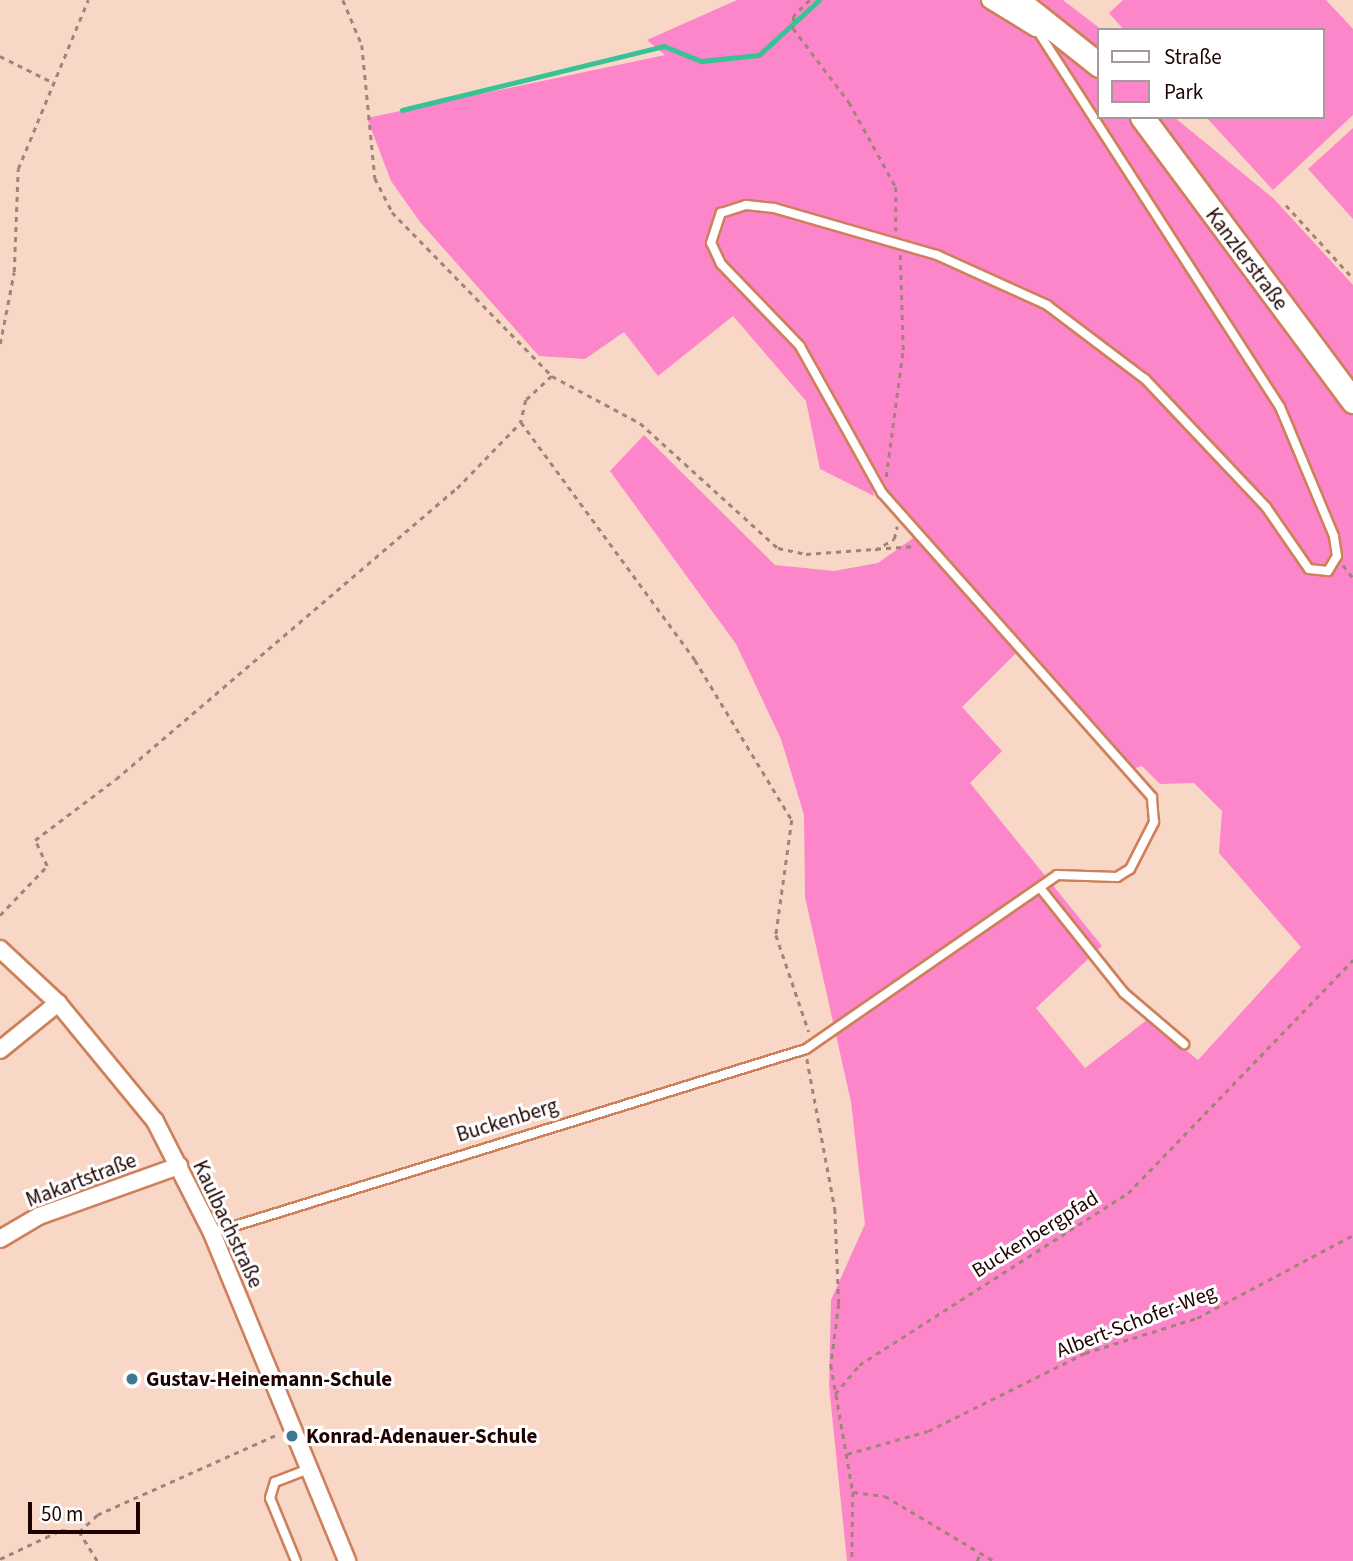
<!DOCTYPE html>
<html>
<head>
<meta charset="utf-8">
<style>
  body { margin:0 }
  #map { position:relative; width:1353px; height:1561px; overflow:hidden; background:#f9d7c7; font-family:"Source Sans 3",sans-serif }
  div>[style] { position:absolute }
  .green>* { inset:0; background:#fc86c9 }
  .stream>* { height:4.5px; margin:-2.25px; padding:0 2.25px; transform-origin:2.25px; border-radius:2.25px; background:#38c295 }
  .path>* { height:2.5px; margin-top:-1.25px; transform-origin:0; background:repeating-linear-gradient(90deg,#a28378 0 5px,transparent 0 10px) }
  .roads { filter:drop-shadow(2px 0 #ce805a) drop-shadow(-2px 0 #ce805a) drop-shadow(0 2px #ce805a) drop-shadow(0 -2px #ce805a) }
  .lane>* { height:8px; margin:-4px; padding:0 4px; transform-origin:4px; border-radius:4px; background:#fff }
  .street>* { height:16px; margin:-8px; padding:0 8px; transform-origin:8px; border-radius:8px; background:#fff }
  .secondary>* { height:23px; margin:-11.5px; padding:0 11.5px; transform-origin:11.5px; border-radius:11.5px; background:#fff }
  .dots>* { width:19px; height:19px; translate:-50% -50%; box-sizing:border-box; border:4px solid #fff; border-radius:50% }
  span { translate:-50% -50%; white-space:nowrap; text-align:center; line-height:1.15; -webkit-text-stroke:6px #fff; paint-order:stroke }
  .street-label { font-size:21px; color:#1e0300 }
  .poi-label { font-size:21px; color:#1e0300; font-weight:700 }
  .left { translate:0 -50%; text-align:left }
  .legend { position:absolute; left:1097px; top:28px; width:228px; height:91px; box-sizing:border-box; background:#fff; border:2px solid #a59a99; margin:0; padding:9px 12px; list-style:none; font-size:21px; color:#1e0300 }
  .legend li { display:flex; align-items:center; gap:14px; height:35px }
  .legend b { width:35px; border:2px solid #a59a99 }
  .scale { position:absolute; left:28px; top:1502px; width:112px; height:32px; box-sizing:border-box; border:4px solid #1e0300; border-top:0; padding-left:9px; font-size:21px; line-height:24px; white-space:nowrap; color:#1e0300; -webkit-text-stroke:5px #fff; paint-order:stroke }
</style>
</head>
<body>
<div id="map">
  <div class="green">
    <div style="clip-path:polygon(evenodd,737px 0,1063px 0,1102px 30px,1099px 117px,1174px 117px,1274px 199px,1353px 285px,1353px 1561px,847px 1561px,829px 1386px,831px 1300px,865px 1224px,851px 1102px,805px 897px,804px 815px,781px 739px,736px 644px,610px 471px,644px 435px,775px 565px,834px 571px,878px 563px,916px 536px,870px 478px,874px 496px,820px 469px,806px 401px,733px 316px,658px 376px,624px 332px,585px 359px,539px 356px,420px 222px,391px 181px,367px 118px,665px 55px,647px 40px,737px 0,1016px 653px,1132px 769px,1142px 766px,1160px 784px,1194px 783px,1222px 811px,1219px 853px,1301px 947px,1198px 1060px,1148px 1019px,1085px 1068px,1036px 1008px,1102px 946px,970px 783px,1002px 751px,962px 707px,1016px 653px)"></div>
    <div style="clip-path:polygon(1123px 0,1326px 0,1353px 29px,1353px 115px,1273px 190px,1206px 117px,1323px 117px,1323px 30px,1124px 30px,1109px 13px)"></div>
    <div style="clip-path:polygon(1353px 128px,1353px 219px,1308px 169px)"></div>
  </div>
  <div class="stream">
    <div style="left:402px;top:110px;width:270px;rotate:-13.7deg"></div>
    <div style="left:664px;top:46px;width:40px;rotate:22deg"></div>
    <div style="left:701px;top:61px;width:58px;rotate:-5.9deg"></div>
    <div style="left:759px;top:55px;width:81px;rotate:-42.5deg"></div>
  </div>
  <div class="path">
    <div style="left:343px;top:0;width:49px;rotate:67.1deg"></div>
    <div style="left:362px;top:45px;width:134px;rotate:84.4deg"></div>
    <div style="left:375px;top:178px;width:38px;rotate:63deg"></div>
    <div style="left:392px;top:212px;width:229px;rotate:45.7deg"></div>
    <div style="left:552px;top:376px;width:100px;rotate:28.1deg"></div>
    <div style="left:640px;top:423px;width:186px;rotate:42.2deg"></div>
    <div style="left:778px;top:548px;width:29px;rotate:12deg"></div>
    <div style="left:806px;top:554px;width:109px;rotate:-4.2deg"></div>
    <div style="left:810px;top:0;width:23px;rotate:135deg"></div>
    <div style="left:794px;top:16px;width:12px;rotate:95deg"></div>
    <div style="left:793px;top:28px;width:93px;rotate:52.9deg"></div>
    <div style="left:849px;top:102px;width:97px;rotate:61.1deg"></div>
    <div style="left:896px;top:187px;width:44px;rotate:90deg"></div>
    <div style="left:0;top:56px;width:58px;rotate:26.6deg"></div>
    <div style="left:1286px;top:205px;width:99px;rotate:47.5deg"></div>
    <div style="left:0;top:344px;width:73px;rotate:-79deg"></div>
    <div style="left:14px;top:272px;width:103px;rotate:-87.8deg"></div>
    <div style="left:18px;top:169px;width:183px;rotate:-67.5deg"></div>
    <div style="left:552px;top:376px;width:35px;rotate:137deg"></div>
    <div style="left:526px;top:400px;width:23px;rotate:103deg"></div>
    <div style="left:521px;top:422px;width:295px;rotate:53.8deg"></div>
    <div style="left:695px;top:660px;width:187px;rotate:58.8deg"></div>
    <div style="left:792px;top:820px;width:116px;rotate:97.9deg"></div>
    <div style="left:776px;top:935px;width:102px;rotate:71.2deg"></div>
    <div style="left:886px;top:477px;width:128px;rotate:-82.4deg"></div>
    <div style="left:903px;top:350px;width:95px;rotate:-91.8deg"></div>
    <div style="left:875px;top:550px;width:22px;rotate:-30deg"></div>
    <div style="left:894px;top:539px;width:13px;rotate:-77deg"></div>
    <div style="left:1343px;top:565px;width:16px;rotate:52deg"></div>
    <div style="left:0;top:915px;width:68px;rotate:-46.2deg"></div>
    <div style="left:47px;top:866px;width:29px;rotate:-115deg"></div>
    <div style="left:35px;top:840px;width:101px;rotate:-37deg"></div>
    <div style="left:116px;top:779px;width:448px;rotate:-40.5deg"></div>
    <div style="left:457px;top:488px;width:92px;rotate:-45.9deg"></div>
    <div style="left:807px;top:1059px;width:153px;rotate:79.4deg"></div>
    <div style="left:835px;top:1209px;width:95px;rotate:87.6deg"></div>
    <div style="left:839px;top:1304px;width:62px;rotate:97.5deg"></div>
    <div style="left:831px;top:1365px;width:129px;rotate:80.2deg"></div>
    <div style="left:853px;top:1492px;width:69px;rotate:90.8deg"></div>
    <div style="left:835px;top:1394px;width:38px;rotate:-50deg"></div>
    <div style="left:859px;top:1365px;width:319px;rotate:-32.6deg"></div>
    <div style="left:1128px;top:1193px;width:324px;rotate:-46deg"></div>
    <div style="left:847px;top:1454px;width:84px;rotate:-15.9deg"></div>
    <div style="left:928px;top:1431px;width:175px;rotate:-26.4deg"></div>
    <div style="left:1085px;top:1353px;width:117px;rotate:-17.4deg"></div>
    <div style="left:1197px;top:1318px;width:177px;rotate:-28deg"></div>
    <div style="left:853px;top:1492px;width:32px;rotate:7deg"></div>
    <div style="left:885px;top:1496px;width:127px;rotate:30.8deg"></div>
    <div style="left:0;top:1559px;width:68px;rotate:-25.4deg"></div>
    <div style="left:61px;top:1530px;width:18px;rotate:6deg"></div>
    <div style="left:97px;top:1561px;width:34px;rotate:-122deg"></div>
    <div style="left:79px;top:1532px;width:25px;rotate:-43deg"></div>
    <div style="left:97px;top:1515px;width:198px;rotate:-24.1deg"></div>
    <div style="left:977px;top:1561px;width:9px;rotate:-69deg"></div>
  </div>
  <div class="roads">
    <div class="lane">
      <div style="left:1041px;top:889px;width:133px;rotate:51.4deg"></div>
      <div style="left:1124px;top:993px;width:79px;rotate:40.4deg"></div>
      <div style="left:212px;top:1233px;width:622px;rotate:-17.21deg"></div>
      <div style="left:806px;top:1049px;width:305px;rotate:-34.7deg"></div>
      <div style="left:1057px;top:875px;width:60px;rotate:1.9deg"></div>
      <div style="left:1117px;top:877px;width:15px;rotate:-32deg"></div>
      <div style="left:1130px;top:869px;width:53px;rotate:-62.9deg"></div>
      <div style="left:1154px;top:822px;width:25px;rotate:-95deg"></div>
      <div style="left:1152px;top:797px;width:407px;rotate:-131.6deg"></div>
      <div style="left:882px;top:493px;width:168px;rotate:-119.2deg"></div>
      <div style="left:800px;top:346px;width:114px;rotate:-133.9deg"></div>
      <div style="left:721px;top:264px;width:23px;rotate:-115deg"></div>
      <div style="left:711px;top:243px;width:32px;rotate:-72deg"></div>
      <div style="left:721px;top:213px;width:26px;rotate:-18deg"></div>
      <div style="left:746px;top:205px;width:28px;rotate:6deg"></div>
      <div style="left:774px;top:208px;width:170px;rotate:16.1deg"></div>
      <div style="left:937px;top:255px;width:121px;rotate:24.4deg"></div>
      <div style="left:1047px;top:305px;width:123px;rotate:37.1deg"></div>
      <div style="left:1145px;top:379px;width:176px;rotate:46.6deg"></div>
      <div style="left:1266px;top:507px;width:75px;rotate:55.3deg"></div>
      <div style="left:1309px;top:569px;width:19px;rotate:6deg"></div>
      <div style="left:1328px;top:571px;width:17px;rotate:-59deg"></div>
      <div style="left:1337px;top:556px;width:20px;rotate:-99deg"></div>
      <div style="left:1334px;top:536px;width:140px;rotate:-112.7deg"></div>
      <div style="left:1280px;top:407px;width:451px;rotate:-122.8deg"></div>
      <div style="left:296px;top:1561px;width:68px;rotate:-112.4deg"></div>
      <div style="left:270px;top:1498px;width:17px;rotate:-73deg"></div>
      <div style="left:275px;top:1482px;width:36px;rotate:-21deg"></div>
    </div>
    <div class="street">
      <div style="left:990px;top:0;width:54px;rotate:31.3deg"></div>
      <div style="left:0;top:949px;width:79px;rotate:43deg"></div>
      <div style="left:58px;top:1003px;width:153px;rotate:50.6deg"></div>
      <div style="left:155px;top:1121px;width:126px;rotate:63deg"></div>
      <div style="left:212px;top:1233px;width:355px;rotate:67.6deg"></div>
      <div style="left:0;top:1050px;width:75px;rotate:-39deg"></div>
      <div style="left:0;top:1239px;width:45px;rotate:-30.5deg"></div>
      <div style="left:39px;top:1216px;width:149px;rotate:-19.7deg"></div>
    </div>
    <div class="secondary">
      <div style="left:1017px;top:0;width:105px;rotate:38.4deg"></div>
      <div style="left:1142px;top:117px;width:354px;rotate:53.4deg"></div>
    </div>
  </div>
  <div class="dots">
    <div style="left:132px;top:1379px;background:#3e7a92"></div>
    <div style="left:292px;top:1436px;background:#3e7a92"></div>
  </div>
  <div class="street-label">
    <span style="left:1247px;top:259px;rotate:53deg">Kanzlerstraße</span>
    <span style="left:507px;top:1120px;rotate:-17deg">Buckenberg</span>
    <span style="left:81px;top:1180px;rotate:-21deg">Makartstraße</span>
    <span style="left:228px;top:1224px;rotate:65deg">Kaulbachstraße</span>
    <span style="left:1035px;top:1234px;rotate:-32deg">Buckenbergpfad</span>
    <span style="left:1136px;top:1321px;rotate:-21deg">Albert-Schofer-Weg</span>
  </div>
  <div class="poi-label">
    <span class="left" style="left:146px;top:1379px">Gustav-Heinemann-Schule</span>
    <span class="left" style="left:306px;top:1436px">Konrad-Adenauer-Schule</span>
  </div>
  <ul class="legend">
  <li><b style="height:9px;background:#fff"></b>Straße</li>
  <li><b style="height:19px;background:#fc86c9"></b>Park</li>
  </ul>
  <div class="scale">50 m</div>
</div>
</body>
</html>
